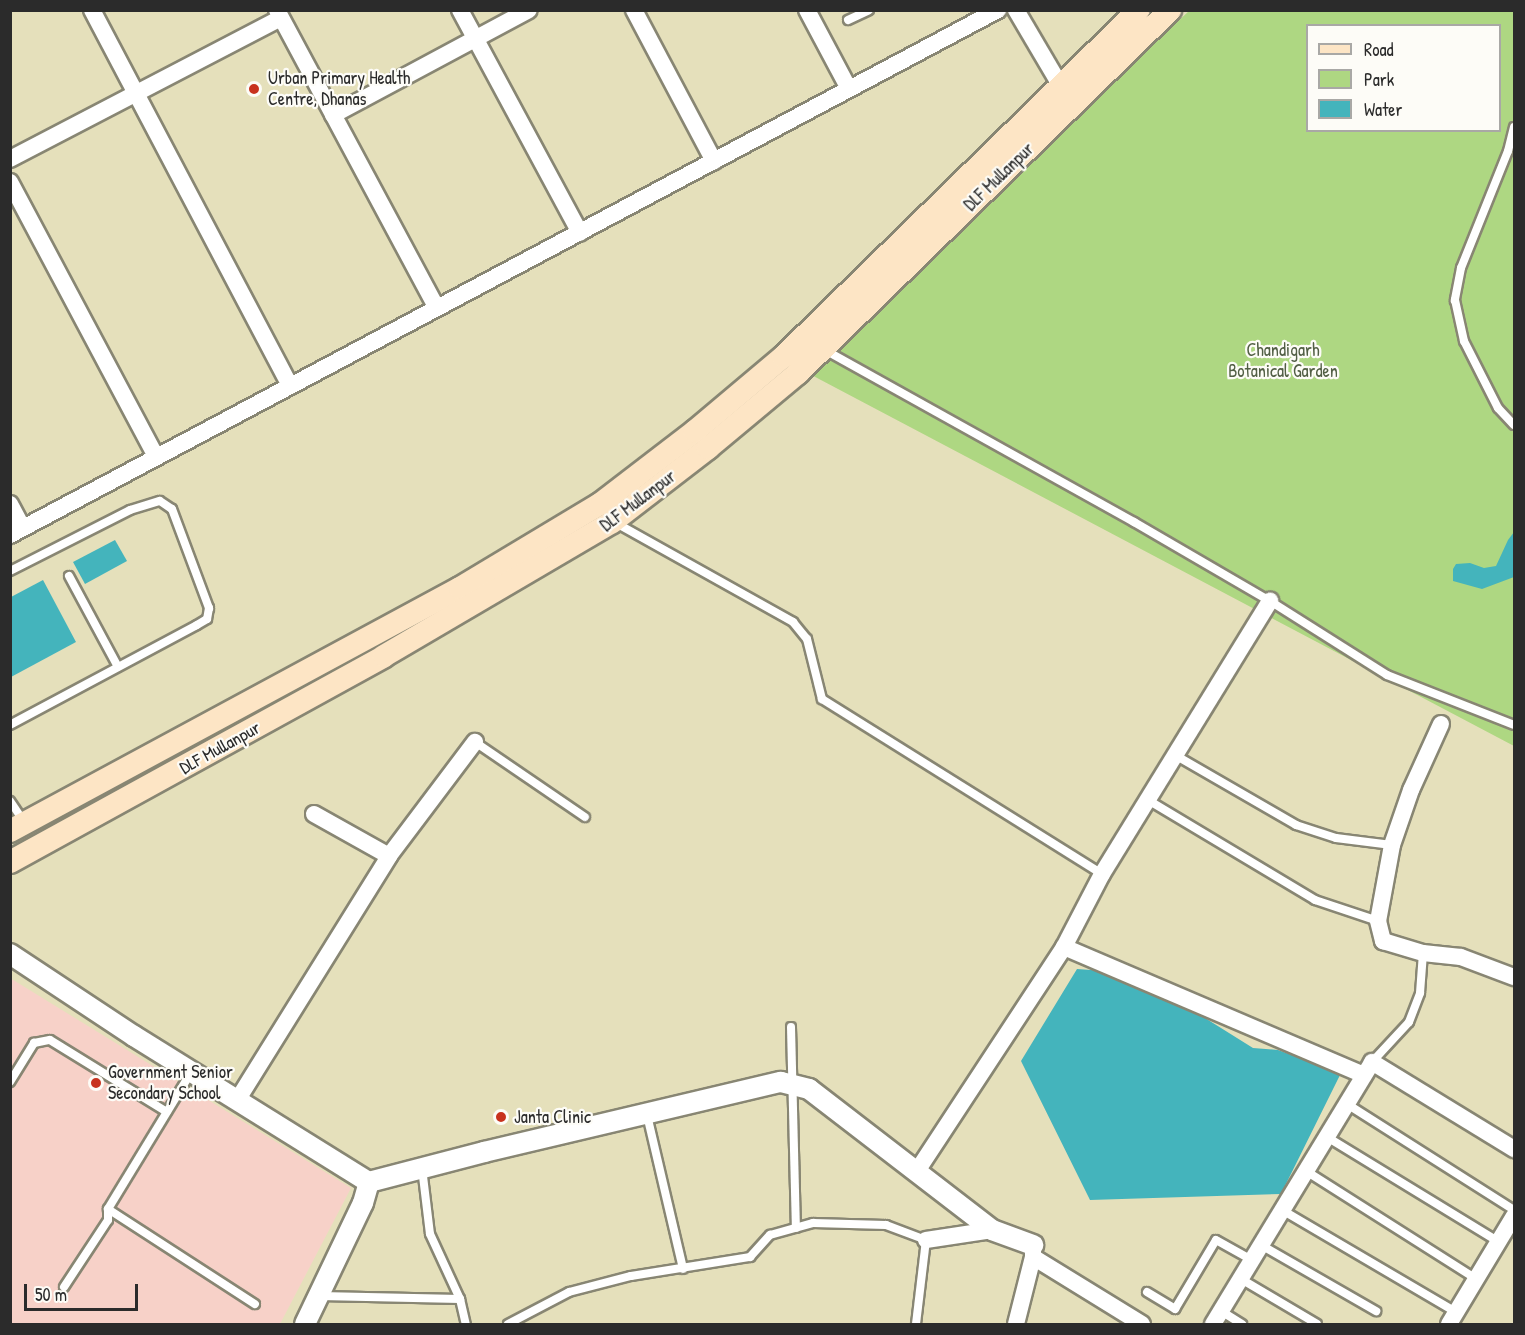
<!DOCTYPE html>
<html>
<head>
<meta charset="utf-8">
<style>
  body { margin:0 }
  #map { position:relative; width:1525px; height:1335px; overflow:hidden; background:#e5e0bb; font-family:"Patrick Hand",sans-serif }
  div>[style] { position:absolute }
  .built>* { inset:0; background:#f7d1c8 }
  .green>* { inset:0; background:#aed782 }
  .water>* { inset:0; background:#44b4bc }
  .roads { filter:drop-shadow(2px 0 #888673) drop-shadow(-2px 0 #888673) drop-shadow(0 2px #888673) drop-shadow(0 -2px #888673) }
  .service>* { height:8px; margin:-4px; padding:0 4px; transform-origin:4px; border-radius:4px; background:#fff }
  .minor>* { height:16px; margin:-8px; padding:0 8px; transform-origin:8px; border-radius:8px; background:#fff }
  .tertiary>* { height:20px; margin:-10px; padding:0 10px; transform-origin:10px; border-radius:10px; background:#fff }
  .secondary>* { height:22px; margin:-11px; padding:0 11px; transform-origin:11px; border-radius:11px; background:#fde5c5 }
  .dots>* { width:16px; height:16px; translate:-50% -50%; box-sizing:border-box; border:3px solid #fdfcf7; border-radius:50% }
  span { translate:-50% -50%; white-space:nowrap; text-align:center; line-height:1.15; -webkit-text-stroke:4.5px #fdfcf7; paint-order:stroke }
  .poi-label { font-size:18px; color:#2b2b2b }
  .left { translate:0 -50%; text-align:left }
  .street-label { font-size:18px; color:#2b2b2b }
  .park-label { font-size:18px; color:#525f45 }
  .frame { position:absolute; inset:0; border:12px solid #2b2b2b; pointer-events:none }
  .legend { position:absolute; left:1306px; top:24px; width:195px; height:108px; box-sizing:border-box; background:#fdfcf7; border:2px solid #a9a8a5; margin:0; padding:8px 10px; list-style:none; font-size:18px; color:#2b2b2b }
  .legend li { display:flex; align-items:center; gap:12px; height:30px }
  .legend b { width:30px; border:2px solid #a9a8a5 }
  .scale { position:absolute; left:24px; top:1284px; width:114px; height:27px; box-sizing:border-box; border:3px solid #2b2b2b; border-top:0; padding-left:8px; font-size:18px; line-height:21px; white-space:nowrap; color:#2b2b2b; -webkit-text-stroke:4px #fdfcf7; paint-order:stroke }
</style>
</head>
<body>
<div id="map">
  <div class="built">
    <div style="clip-path:polygon(10px 978px,351px 1188px,280px 1324px,11px 1324px)"></div>
  </div>
  <div class="green">
    <div style="clip-path:polygon(evenodd,1189px 11px,1514px 11px,1514px 746px,802px 370px,1189px 11px,1308px 26px,1500px 26px,1500px 130px,1308px 130px,1308px 26px)"></div>
  </div>
  <div class="water">
    <div style="clip-path:polygon(1514px 532px,1514px 577px,1482px 589px,1453px 581px,1453px 569px,1456px 564px,1470px 563px,1484px 568px,1496px 566px,1508px 540px)"></div>
    <div style="clip-path:polygon(115px 540px,127px 561px,85px 584px,73px 562px)"></div>
    <div style="clip-path:polygon(43px 580px,76px 642px,11px 677px,11px 597px)"></div>
    <div style="clip-path:polygon(1077px 969px,1133px 973px,1253px 1048px,1278px 1050px,1341px 1073px,1281px 1194px,1090px 1200px,1021px 1061px)"></div>
  </div>
  <div class="roads">
    <div class="service">
      <div style="left:848px;top:20px;width:23px;rotate:-25deg"></div>
      <div style="left:1514px;top:127px;width:25px;rotate:104deg"></div>
      <div style="left:1508px;top:151px;width:126px;rotate:111.9deg"></div>
      <div style="left:1461px;top:268px;width:33px;rotate:101deg"></div>
      <div style="left:1455px;top:300px;width:42px;rotate:77.6deg"></div>
      <div style="left:1464px;top:341px;width:75px;rotate:63.1deg"></div>
      <div style="left:1498px;top:408px;width:23px;rotate:47deg"></div>
      <div style="left:823px;top:349px;width:356px;rotate:29.1deg"></div>
      <div style="left:1134px;top:522px;width:157px;rotate:30.2deg"></div>
      <div style="left:1270px;top:601px;width:138px;rotate:32.3deg"></div>
      <div style="left:1387px;top:675px;width:136px;rotate:21.5deg"></div>
      <div style="left:616px;top:523px;width:203px;rotate:29.2deg"></div>
      <div style="left:793px;top:622px;width:22px;rotate:51deg"></div>
      <div style="left:807px;top:639px;width:62px;rotate:76deg"></div>
      <div style="left:822px;top:699px;width:330px;rotate:32deg"></div>
      <div style="left:10px;top:571px;width:135px;rotate:-26.9deg"></div>
      <div style="left:130px;top:510px;width:31px;rotate:-17deg"></div>
      <div style="left:160px;top:501px;width:14px;rotate:34deg"></div>
      <div style="left:172px;top:509px;width:106px;rotate:69.5deg"></div>
      <div style="left:209px;top:608px;width:11px;rotate:100deg"></div>
      <div style="left:207px;top:619px;width:12px;rotate:149deg"></div>
      <div style="left:197px;top:625px;width:212px;rotate:151.9deg"></div>
      <div style="left:69px;top:576px;width:103px;rotate:61.7deg"></div>
      <div style="left:475px;top:742px;width:133px;rotate:34.3deg"></div>
      <div style="left:1175px;top:755px;width:140px;rotate:30deg"></div>
      <div style="left:1296px;top:825px;width:42px;rotate:18deg"></div>
      <div style="left:1336px;top:838px;width:56px;rotate:7.1deg"></div>
      <div style="left:1148px;top:800px;width:195px;rotate:30.9deg"></div>
      <div style="left:1315px;top:900px;width:66px;rotate:18.4deg"></div>
      <div style="left:10px;top:801px;width:27px;rotate:56deg"></div>
      <div style="left:791px;top:1027px;width:201px;rotate:88.6deg"></div>
      <div style="left:1372px;top:1062px;width:54px;rotate:-47.2deg"></div>
      <div style="left:1409px;top:1022px;width:31px;rotate:-69deg"></div>
      <div style="left:1420px;top:993px;width:40px;rotate:-85.7deg"></div>
      <div style="left:10px;top:1082px;width:46px;rotate:-58.4deg"></div>
      <div style="left:34px;top:1043px;width:16px;rotate:-11deg"></div>
      <div style="left:50px;top:1040px;width:137px;rotate:31.6deg"></div>
      <div style="left:1347px;top:1104px;width:198px;rotate:32.4deg"></div>
      <div style="left:647px;top:1115px;width:158px;rotate:76.8deg"></div>
      <div style="left:1327px;top:1137px;width:202px;rotate:31.4deg"></div>
      <div style="left:422px;top:1168px;width:66px;rotate:83.1deg"></div>
      <div style="left:430px;top:1234px;width:72px;rotate:65.2deg"></div>
      <div style="left:460px;top:1299px;width:26px;rotate:77deg"></div>
      <div style="left:1306px;top:1171px;width:201px;rotate:32.4deg"></div>
      <div style="left:108px;top:1209px;width:175px;rotate:32.9deg"></div>
      <div style="left:1282px;top:1210px;width:202px;rotate:30.4deg"></div>
      <div style="left:1261px;top:1245px;width:133px;rotate:29.9deg"></div>
      <div style="left:1241px;top:1279px;width:88px;rotate:30.6deg"></div>
      <div style="left:64px;top:1287px;width:80px;rotate:-56.7deg"></div>
      <div style="left:108px;top:1220px;width:11px;rotate:-90deg"></div>
      <div style="left:108px;top:1209px;width:162px;rotate:-58.7deg"></div>
      <div style="left:1147px;top:1292px;width:33px;rotate:31deg"></div>
      <div style="left:1175px;top:1309px;width:80px;rotate:-59.3deg"></div>
      <div style="left:1216px;top:1240px;width:41px;rotate:29.1deg"></div>
      <div style="left:320px;top:1296px;width:140px;rotate:1.2deg"></div>
      <div style="left:1221px;top:1311px;width:25px;rotate:32deg"></div>
      <div style="left:508px;top:1324px;width:69px;rotate:-27.7deg"></div>
      <div style="left:569px;top:1292px;width:64px;rotate:-14.5deg"></div>
      <div style="left:631px;top:1276px;width:121px;rotate:-9.1deg"></div>
      <div style="left:750px;top:1257px;width:30px;rotate:-48deg"></div>
      <div style="left:770px;top:1235px;width:45px;rotate:-15.6deg"></div>
      <div style="left:813px;top:1223px;width:73px;rotate:1.6deg"></div>
      <div style="left:886px;top:1225px;width:43px;rotate:20.6deg"></div>
      <div style="left:926px;top:1240px;width:85px;rotate:96.8deg"></div>
    </div>
    <div class="minor">
      <div style="left:92px;top:10px;width:425px;rotate:62.2deg"></div>
      <div style="left:277px;top:10px;width:338px;rotate:61.8deg"></div>
      <div style="left:460px;top:10px;width:253px;rotate:61.7deg"></div>
      <div style="left:634px;top:10px;width:171px;rotate:62.1deg"></div>
      <div style="left:807px;top:10px;width:89px;rotate:62deg"></div>
      <div style="left:1016px;top:10px;width:99px;rotate:59.5deg"></div>
      <div style="left:333px;top:115px;width:222px;rotate:-28.2deg"></div>
      <div style="left:10px;top:159px;width:305px;rotate:-27.5deg"></div>
      <div style="left:10px;top:182px;width:311px;rotate:62deg"></div>
      <div style="left:10px;top:504px;width:27px;rotate:62deg"></div>
      <div style="left:10px;top:535px;width:1119px;rotate:-27.99deg"></div>
      <div style="left:1441px;top:724px;width:72px;rotate:114.4deg"></div>
      <div style="left:1411px;top:790px;width:58px;rotate:109.1deg"></div>
      <div style="left:1392px;top:845px;width:77px;rotate:100.4deg"></div>
      <div style="left:1378px;top:921px;width:21px;rotate:76deg"></div>
      <div style="left:1383px;top:941px;width:42px;rotate:16.7deg"></div>
      <div style="left:1423px;top:953px;width:38px;rotate:6deg"></div>
      <div style="left:1461px;top:957px;width:57px;rotate:20.7deg"></div>
      <div style="left:314px;top:814px;width:86px;rotate:29.2deg"></div>
      <div style="left:1064px;top:947px;width:326px;rotate:23.1deg"></div>
      <div style="left:238px;top:1099px;width:286px;rotate:-58.1deg"></div>
      <div style="left:389px;top:856px;width:143px;rotate:-53deg"></div>
      <div style="left:917px;top:1171px;width:268px;rotate:-56.7deg"></div>
      <div style="left:1064px;top:947px;width:82px;rotate:-62.5deg"></div>
      <div style="left:1102px;top:874px;width:321px;rotate:-58.4deg"></div>
      <div style="left:926px;top:1240px;width:67px;rotate:-8.6deg"></div>
      <div style="left:1033px;top:1257px;width:128px;rotate:31.6deg"></div>
      <div style="left:1016px;top:1324px;width:69px;rotate:-75.8deg"></div>
      <div style="left:1033px;top:1257px;width:11px;rotate:-90deg"></div>
      <div style="left:1213px;top:1324px;width:306px;rotate:-58.7deg"></div>
      <div style="left:1372px;top:1062px;width:167px;rotate:31.5deg"></div>
      <div style="left:1449px;top:1324px;width:126px;rotate:-59deg"></div>
    </div>
    <div class="tertiary">
      <div style="left:10px;top:954px;width:149px;rotate:33.5deg"></div>
      <div style="left:134px;top:1036px;width:277px;rotate:31.9deg"></div>
      <div style="left:369px;top:1182px;width:119px;rotate:-14.6deg"></div>
      <div style="left:484px;top:1152px;width:305px;rotate:-13.3deg"></div>
      <div style="left:781px;top:1082px;width:29px;rotate:14deg"></div>
      <div style="left:809px;top:1089px;width:231px;rotate:37.6deg"></div>
      <div style="left:992px;top:1230px;width:44px;rotate:20.1deg"></div>
      <div style="left:305px;top:1324px;width:134px;rotate:-64.4deg"></div>
      <div style="left:363px;top:1203px;width:22px;rotate:-74deg"></div>
    </div>
    <div class="secondary">
      <div style="left:10px;top:831px;width:511px;rotate:-28.37deg"></div>
      <div style="left:460px;top:588px;width:163px;rotate:-31deg"></div>
      <div style="left:600px;top:504px;width:120px;rotate:-37.5deg"></div>
      <div style="left:695px;top:431px;width:115px;rotate:-40.1deg"></div>
      <div style="left:783px;top:357px;width:497px;rotate:-44.3deg"></div>
      <div style="left:10px;top:862px;width:427px;rotate:-28.8deg"></div>
      <div style="left:384px;top:656px;width:264px;rotate:-30.4deg"></div>
      <div style="left:612px;top:522px;width:121px;rotate:-37.6deg"></div>
      <div style="left:708px;top:448px;width:117px;rotate:-39.8deg"></div>
      <div style="left:798px;top:373px;width:520px;rotate:-44.3deg"></div>
    </div>
  </div>
  <div class="dots">
    <div style="left:254px;top:89px;background:#c8321e"></div>
    <div style="left:96px;top:1083px;background:#c8321e"></div>
    <div style="left:501px;top:1117px;background:#c8321e"></div>
  </div>
  <div class="poi-label">
    <span class="left" style="left:268px;top:89px">Urban Primary Health<br>Centre, Dhanas</span>
    <span class="left" style="left:108px;top:1083px">Government Senior<br>Secondary School</span>
    <span class="left" style="left:514px;top:1117px">Janta Clinic</span>
  </div>
  <div class="street-label">
    <span style="left:999px;top:177px;rotate:-44deg">DLF Mullanpur</span>
    <span style="left:638px;top:501px;rotate:-37deg">DLF Mullanpur</span>
    <span style="left:220px;top:748px;rotate:-29deg">DLF Mullanpur</span>
  </div>
  <div class="park-label">
    <span style="left:1283px;top:361px">Chandigarh<br>Botanical Garden</span>
  </div>
  <div class="frame"></div>
  <ul class="legend">
  <li><b style="height:8px;background:#fde5c5"></b>Road</li>
  <li><b style="height:16px;background:#aed782"></b>Park</li>
  <li><b style="height:16px;background:#44b4bc"></b>Water</li>
  </ul>
  <div class="scale">50 m</div>
</div>
</body>
</html>
